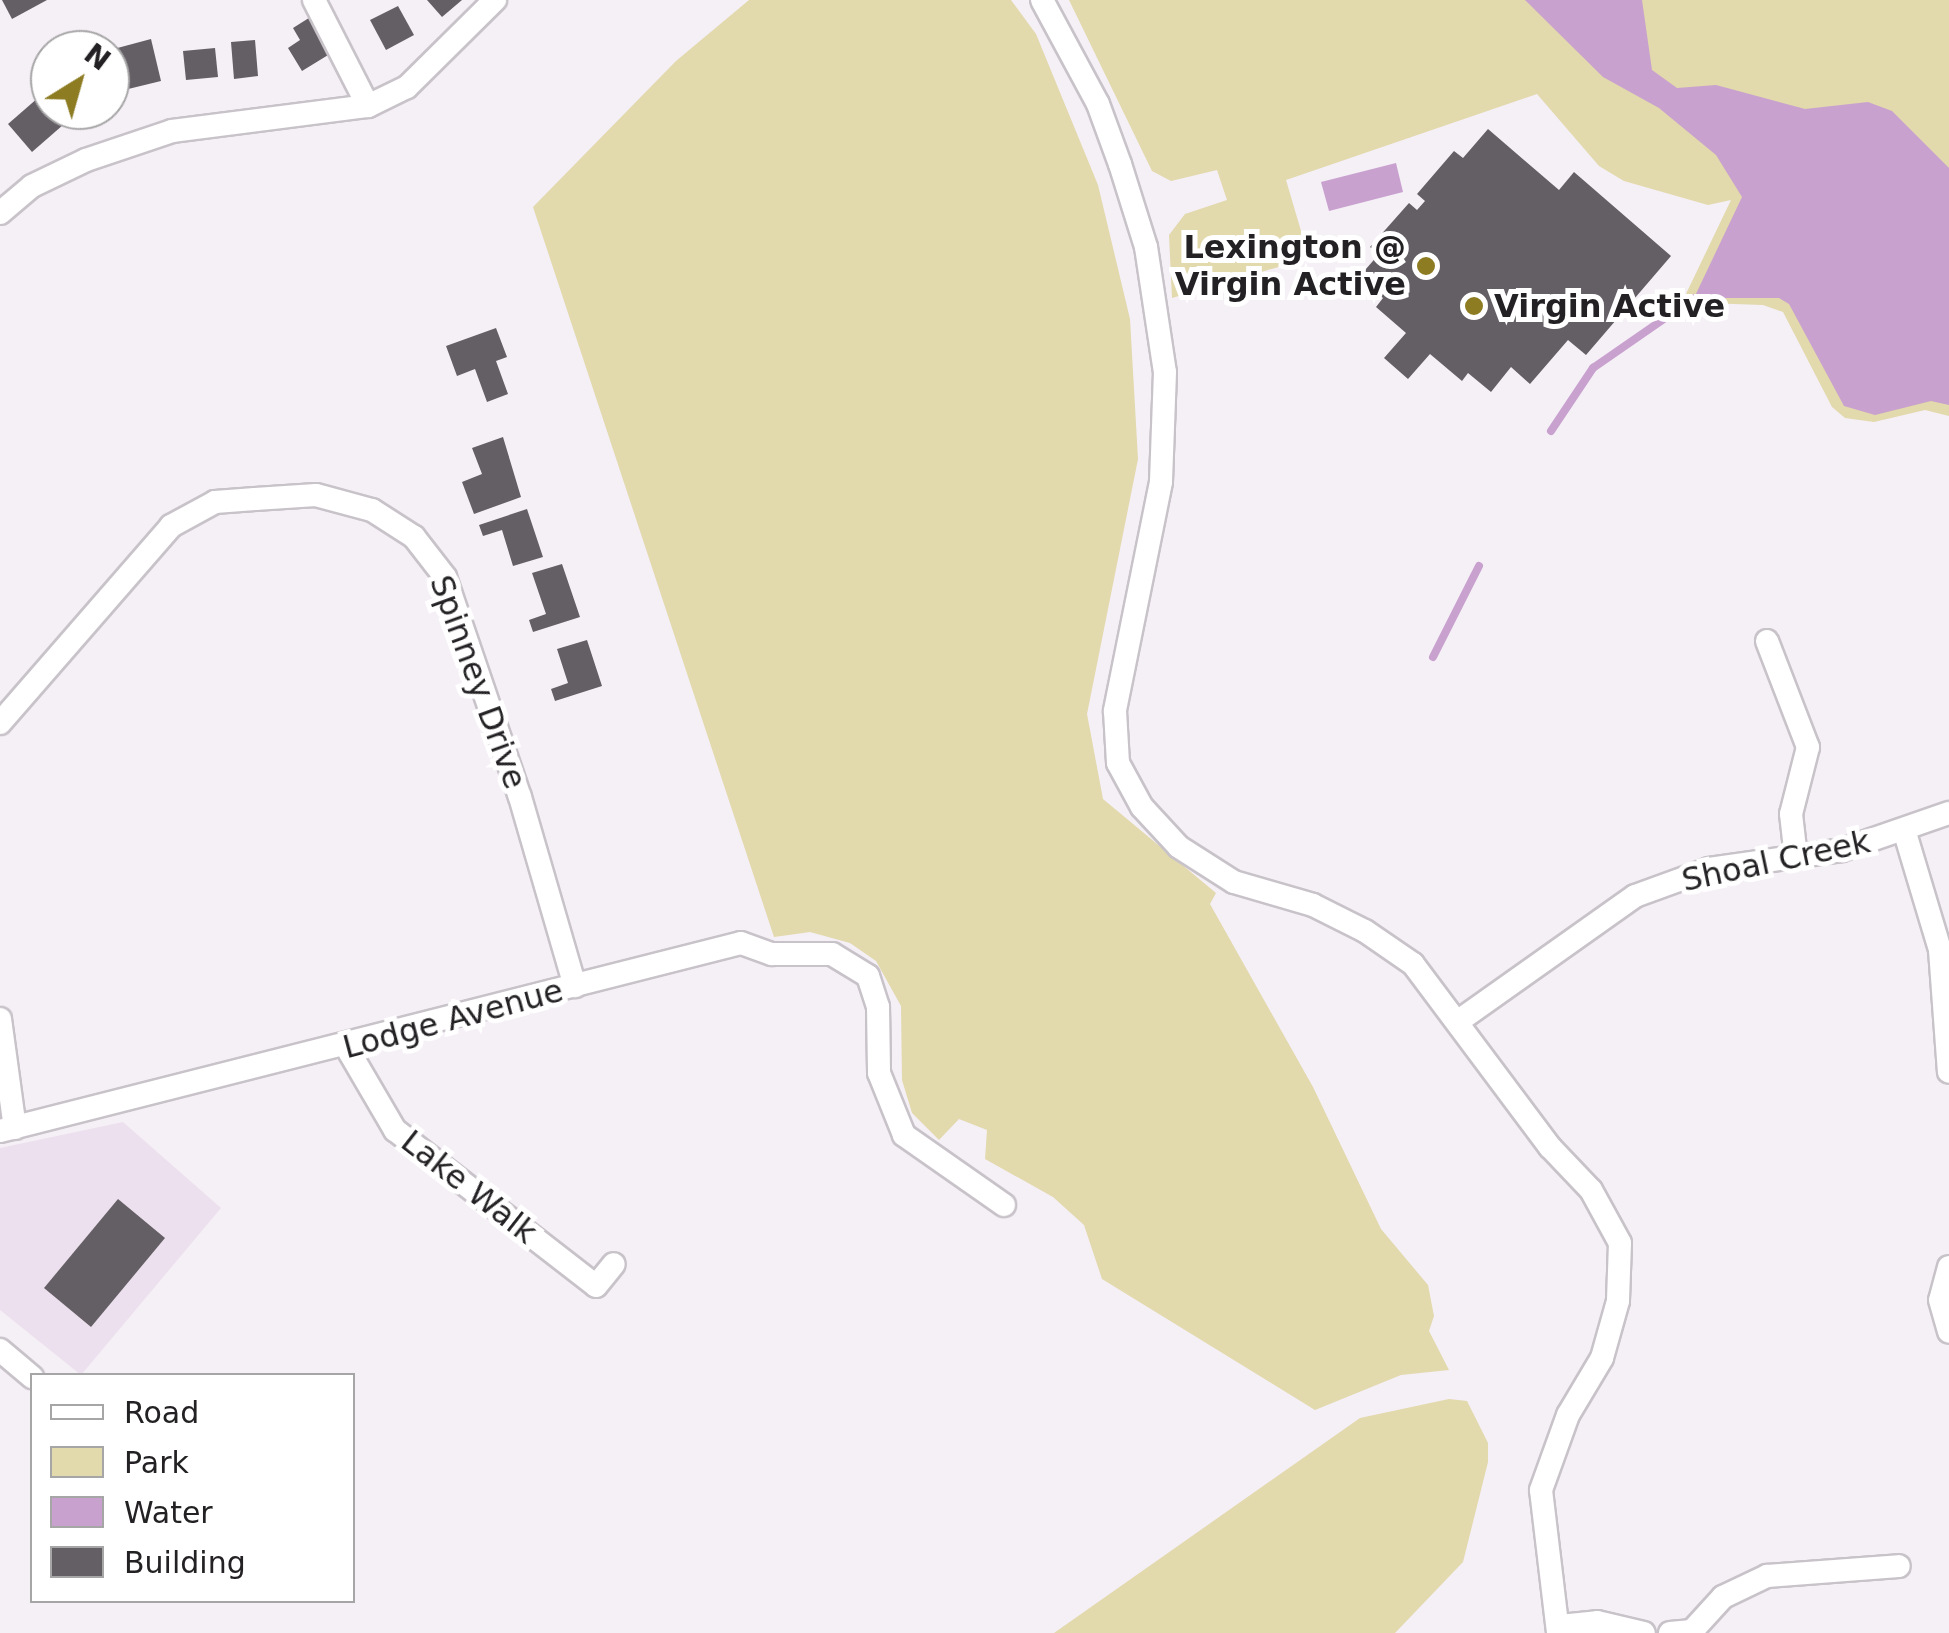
<!DOCTYPE html>
<html>
<head>
<meta charset="utf-8">
<style>
  body { margin:0 }
  #map { position:relative; width:1949px; height:1633px; overflow:hidden; background:#f5eff6; font-family:"DejaVu Sans",sans-serif }
  div>[style] { position:absolute }
  .built>* { inset:0; background:#ece0ee }
  .green>* { inset:0; background:#e2d9ac }
  .water>* { inset:0; background:#c8a1cf }
  .stream>* { height:8px; margin:-4px; padding:0 4px; transform-origin:4px; border-radius:4px; background:#c8a1cf }
  .building>* { inset:0; background:#645e65 }
  .roads { filter:drop-shadow(2px 0 #c8c2c9) drop-shadow(-2px 0 #c8c2c9) drop-shadow(0 2px #c8c2c9) drop-shadow(0 -2px #c8c2c9) }
  .minor>* { height:22px; margin:-11px; padding:0 11px; transform-origin:11px; border-radius:11px; background:#fff }
  .dots>* { width:28px; height:28px; translate:-50% -50%; box-sizing:border-box; border:5px solid #fff; border-radius:50% }
  span { translate:-50% -50%; white-space:nowrap; text-align:center; line-height:1.15; -webkit-text-stroke:10px #fff; paint-order:stroke }
  .poi-label { font-size:32px; color:#232123; font-weight:700 }
  .right { translate:-100% -50%; text-align:right }
  .left { translate:0 -50%; text-align:left }
  .street-label { font-size:32px; color:#232123 }
  .legend { position:absolute; left:30px; top:1373px; width:325px; height:230px; box-sizing:border-box; background:#fff; border:2px solid #a7a6a7; margin:0; padding:12px 18px; list-style:none; font-size:30px; color:#232123 }
  .legend li { display:flex; align-items:center; gap:20px; height:50px }
  .legend b { width:50px; border:2px solid #a7a6a7 }
  .north { position:absolute; left:30px; top:30px; width:100px; height:100px; box-sizing:border-box; background:#fff; border:2px solid #a7a6a7; border-radius:50%; rotate:37deg; font-size:28px; font-weight:700; line-height:40px; text-align:center; color:#232123 }
  .north::after { content:''; display:block; margin:auto; width:35px; height:45px; background:#8d7c22; clip-path:polygon(50% 0,100% 100%,50% 72%,0 100%) }
</style>
</head>
<body>
<div id="map">
  <div class="built">
    <div style="clip-path:polygon(123px 1122px,221px 1208px,81px 1375px,0 1310px,0 1148px)"></div>
  </div>
  <div class="green">
    <div style="clip-path:polygon(749px 0,1011px 0,1036px 34px,1098px 185px,1130px 319px,1138px 459px,1087px 714px,1103px 799px,1216px 893px,1210px 904px,1313px 1087px,1381px 1229px,1428px 1285px,1434px 1316px,1429px 1331px,1449px 1370px,1401px 1375px,1315px 1410px,1102px 1279px,1084px 1225px,1053px 1197px,985px 1159px,987px 1130px,959px 1119px,939px 1140px,912px 1113px,902px 1080px,901px 1006px,876px 961px,850px 943px,810px 932px,774px 937px,533px 207px,676px 61px)"></div>
    <div style="clip-path:polygon(1069px 0,1949px 0,1949px 416px,1925px 410px,1874px 422px,1845px 418px,1832px 407px,1783px 312px,1763px 305px,1676px 302px,1685px 296px,1731px 200px,1708px 205px,1624px 181px,1599px 166px,1537px 94px,1286px 180px,1309px 258px,1172px 298px,1169px 235px,1185px 214px,1227px 200px,1217px 170px,1171px 181px,1152px 171px)"></div>
    <div style="clip-path:polygon(1449px 1399px,1467px 1401px,1488px 1443px,1488px 1462px,1463px 1562px,1395px 1633px,1054px 1633px,1360px 1418px)"></div>
  </div>
  <div class="water">
    <div style="clip-path:polygon(1525px 0,1642px 0,1652px 70px,1677px 88px,1716px 85px,1805px 109px,1868px 102px,1892px 111px,1949px 168px,1949px 405px,1931px 401px,1875px 415px,1844px 406px,1789px 304px,1779px 298px,1694px 298px,1742px 197px,1716px 155px,1659px 108px,1603px 77px)"></div>
    <div style="clip-path:polygon(1396px 163px,1403px 192px,1329px 211px,1321px 182px)"></div>
  </div>
  <div class="stream">
    <div style="left:1551px;top:431px;width:76px;rotate:-56.3deg"></div>
    <div style="left:1593px;top:368px;width:123px;rotate:-34.7deg"></div>
    <div style="left:1433px;top:657px;width:102px;rotate:-63.2deg"></div>
  </div>
  <div class="building">
    <div style="clip-path:polygon(2px 0,47px 0,12px 19px)"></div>
    <div style="clip-path:polygon(427px 0,462px 0,442px 17px)"></div>
    <div style="clip-path:polygon(398px 6px,414px 35px,386px 50px,370px 20px)"></div>
    <div style="clip-path:polygon(312px 16px,333px 52px,302px 71px,288px 48px,300px 40px,293px 28px)"></div>
    <div style="clip-path:polygon(151px 39px,161px 81px,120px 91px,110px 50px)"></div>
    <div style="clip-path:polygon(255px 40px,258px 76px,234px 79px,231px 42px)"></div>
    <div style="clip-path:polygon(215px 48px,218px 77px,186px 80px,183px 51px)"></div>
    <div style="clip-path:polygon(39px 97px,63px 125px,32px 152px,8px 124px)"></div>
    <div style="clip-path:polygon(1488px 129px,1559px 190px,1574px 172px,1671px 256px,1586px 355px,1568px 340px,1530px 384px,1511px 367px,1491px 392px,1468px 373px,1462px 381px,1430px 354px,1408px 379px,1384px 358px,1406px 333px,1376px 307px,1383px 298px,1359px 277px,1379px 254px,1370px 247px,1409px 203px,1417px 210px,1425px 201px,1417px 194px,1454px 151px,1463px 158px)"></div>
    <div style="clip-path:polygon(496px 328px,507px 357px,496px 361px,508px 394px,487px 402px,475px 369px,457px 376px,446px 346px)"></div>
    <div style="clip-path:polygon(503px 437px,521px 497px,474px 514px,462px 482px,482px 474px,472px 448px)"></div>
    <div style="clip-path:polygon(527px 509px,543px 557px,513px 566px,502px 530px,483px 536px,479px 525px)"></div>
    <div style="clip-path:polygon(562px 564px,580px 617px,533px 632px,529px 620px,546px 614px,532px 573px)"></div>
    <div style="clip-path:polygon(587px 640px,602px 686px,555px 701px,551px 689px,568px 683px,557px 649px)"></div>
    <div style="clip-path:polygon(118px 1199px,165px 1238px,91px 1327px,44px 1288px)"></div>
  </div>
  <div class="roads">
    <div class="minor">
      <div style="left:314px;top:0;width:119px;rotate:63deg"></div>
      <div style="left:1042px;top:0;width:118px;rotate:61.7deg"></div>
      <div style="left:1098px;top:104px;width:64px;rotate:69.9deg"></div>
      <div style="left:1120px;top:164px;width:87px;rotate:72.6deg"></div>
      <div style="left:1146px;top:247px;width:126px;rotate:81.4deg"></div>
      <div style="left:1165px;top:372px;width:110px;rotate:92.1deg"></div>
      <div style="left:1161px;top:482px;width:234px;rotate:101.4deg"></div>
      <div style="left:1115px;top:711px;width:52px;rotate:86.7deg"></div>
      <div style="left:1118px;top:763px;width:50px;rotate:61.4deg"></div>
      <div style="left:1142px;top:807px;width:54px;rotate:47.2deg"></div>
      <div style="left:1179px;top:847px;width:65px;rotate:32.5deg"></div>
      <div style="left:1234px;top:882px;width:82px;rotate:16.2deg"></div>
      <div style="left:1313px;top:905px;width:58px;rotate:26.6deg"></div>
      <div style="left:1365px;top:931px;width:58px;rotate:34.5deg"></div>
      <div style="left:1413px;top:964px;width:229px;rotate:53.2deg"></div>
      <div style="left:1550px;top:1147px;width:59px;rotate:46.4deg"></div>
      <div style="left:1591px;top:1190px;width:60px;rotate:61.3deg"></div>
      <div style="left:1620px;top:1243px;width:58px;rotate:92deg"></div>
      <div style="left:1618px;top:1301px;width:59px;rotate:105.7deg"></div>
      <div style="left:1602px;top:1358px;width:66px;rotate:120.8deg"></div>
      <div style="left:1568px;top:1415px;width:80px;rotate:109.8deg"></div>
      <div style="left:1541px;top:1490px;width:144px;rotate:83.2deg"></div>
      <div style="left:0;top:213px;width:42px;rotate:-40.2deg"></div>
      <div style="left:32px;top:186px;width:60px;rotate:-25.7deg"></div>
      <div style="left:86px;top:160px;width:91px;rotate:-18.6deg"></div>
      <div style="left:172px;top:131px;width:198px;rotate:-7.3deg"></div>
      <div style="left:368px;top:106px;width:43px;rotate:-26deg"></div>
      <div style="left:407px;top:87px;width:124px;rotate:-44.7deg"></div>
      <div style="left:1767px;top:641px;width:114px;rotate:68.9deg"></div>
      <div style="left:1808px;top:747px;width:69px;rotate:104.2deg"></div>
      <div style="left:1791px;top:814px;width:43px;rotate:83.4deg"></div>
      <div style="left:0;top:723px;width:261px;rotate:-49deg"></div>
      <div style="left:171px;top:526px;width:50px;rotate:-28.6deg"></div>
      <div style="left:215px;top:502px;width:40px;rotate:-4.3deg"></div>
      <div style="left:255px;top:499px;width:61px;rotate:-3.8deg"></div>
      <div style="left:316px;top:495px;width:58px;rotate:15deg"></div>
      <div style="left:372px;top:510px;width:50px;rotate:32.7deg"></div>
      <div style="left:414px;top:537px;width:51px;rotate:52.2deg"></div>
      <div style="left:445px;top:577px;width:232px;rotate:71.2deg"></div>
      <div style="left:520px;top:797px;width:197px;rotate:73.8deg"></div>
      <div style="left:1905px;top:833px;width:122px;rotate:73.3deg"></div>
      <div style="left:1940px;top:950px;width:122px;rotate:85.8deg"></div>
      <div style="left:0;top:1019px;width:110px;rotate:82.2deg"></div>
      <div style="left:1460px;top:1020px;width:214px;rotate:-35.3deg"></div>
      <div style="left:1635px;top:896px;width:79px;rotate:-20deg"></div>
      <div style="left:1709px;top:869px;width:134px;rotate:-8.1deg"></div>
      <div style="left:1842px;top:850px;width:113px;rotate:-19.1deg"></div>
      <div style="left:347px;top:1048px;width:95px;rotate:59.7deg"></div>
      <div style="left:395px;top:1130px;width:254px;rotate:37.8deg"></div>
      <div style="left:596px;top:1286px;width:28px;rotate:-51deg"></div>
      <div style="left:0;top:1131px;width:764px;rotate:-14.24deg"></div>
      <div style="left:741px;top:943px;width:33px;rotate:20deg"></div>
      <div style="left:772px;top:954px;width:60px"></div>
      <div style="left:832px;top:954px;width:42px;rotate:31.4deg"></div>
      <div style="left:868px;top:976px;width:33px;rotate:72deg"></div>
      <div style="left:878px;top:1007px;width:66px;rotate:89.1deg"></div>
      <div style="left:879px;top:1073px;width:67px;rotate:68deg"></div>
      <div style="left:904px;top:1135px;width:122px;rotate:35deg"></div>
      <div style="left:1949px;top:1267px;width:34px;rotate:105deg"></div>
      <div style="left:1940px;top:1300px;width:33px;rotate:74deg"></div>
      <div style="left:0;top:1350px;width:42px;rotate:40.2deg"></div>
      <div style="left:1560px;top:1626px;width:37px;rotate:-6deg"></div>
      <div style="left:1597px;top:1622px;width:48px;rotate:13.2deg"></div>
      <div style="left:1670px;top:1633px;width:22px;rotate:-5deg"></div>
      <div style="left:1692px;top:1631px;width:46px;rotate:-47.6deg"></div>
      <div style="left:1723px;top:1597px;width:49px;rotate:-25.5deg"></div>
      <div style="left:1767px;top:1576px;width:132px;rotate:-4.3deg"></div>
    </div>
  </div>
  <div class="dots">
    <div style="left:1426px;top:266px;background:#8d7c22"></div>
    <div style="left:1474px;top:306px;background:#8d7c22"></div>
  </div>
  <div class="poi-label">
    <span class="right" style="left:1406px;top:266px">Lexington @<br>Virgin Active</span>
    <span class="left" style="left:1494px;top:306px">Virgin Active</span>
  </div>
  <div class="street-label">
    <span style="left:478px;top:682px;rotate:70deg">Spinney Drive</span>
    <span style="left:1776px;top:861px;rotate:-12deg">Shoal Creek</span>
    <span style="left:453px;top:1019px;rotate:-15deg">Lodge Avenue</span>
    <span style="left:469px;top:1187px;rotate:38deg">Lake Walk</span>
  </div>
  <ul class="legend">
  <li><b style="height:12px;background:#fff"></b>Road</li>
  <li><b style="height:28px;background:#e2d9ac"></b>Park</li>
  <li><b style="height:28px;background:#c8a1cf"></b>Water</li>
  <li><b style="height:28px;background:#645e65"></b>Building</li>
  </ul>
  <div class="north">N</div>
</div>
</body>
</html>
